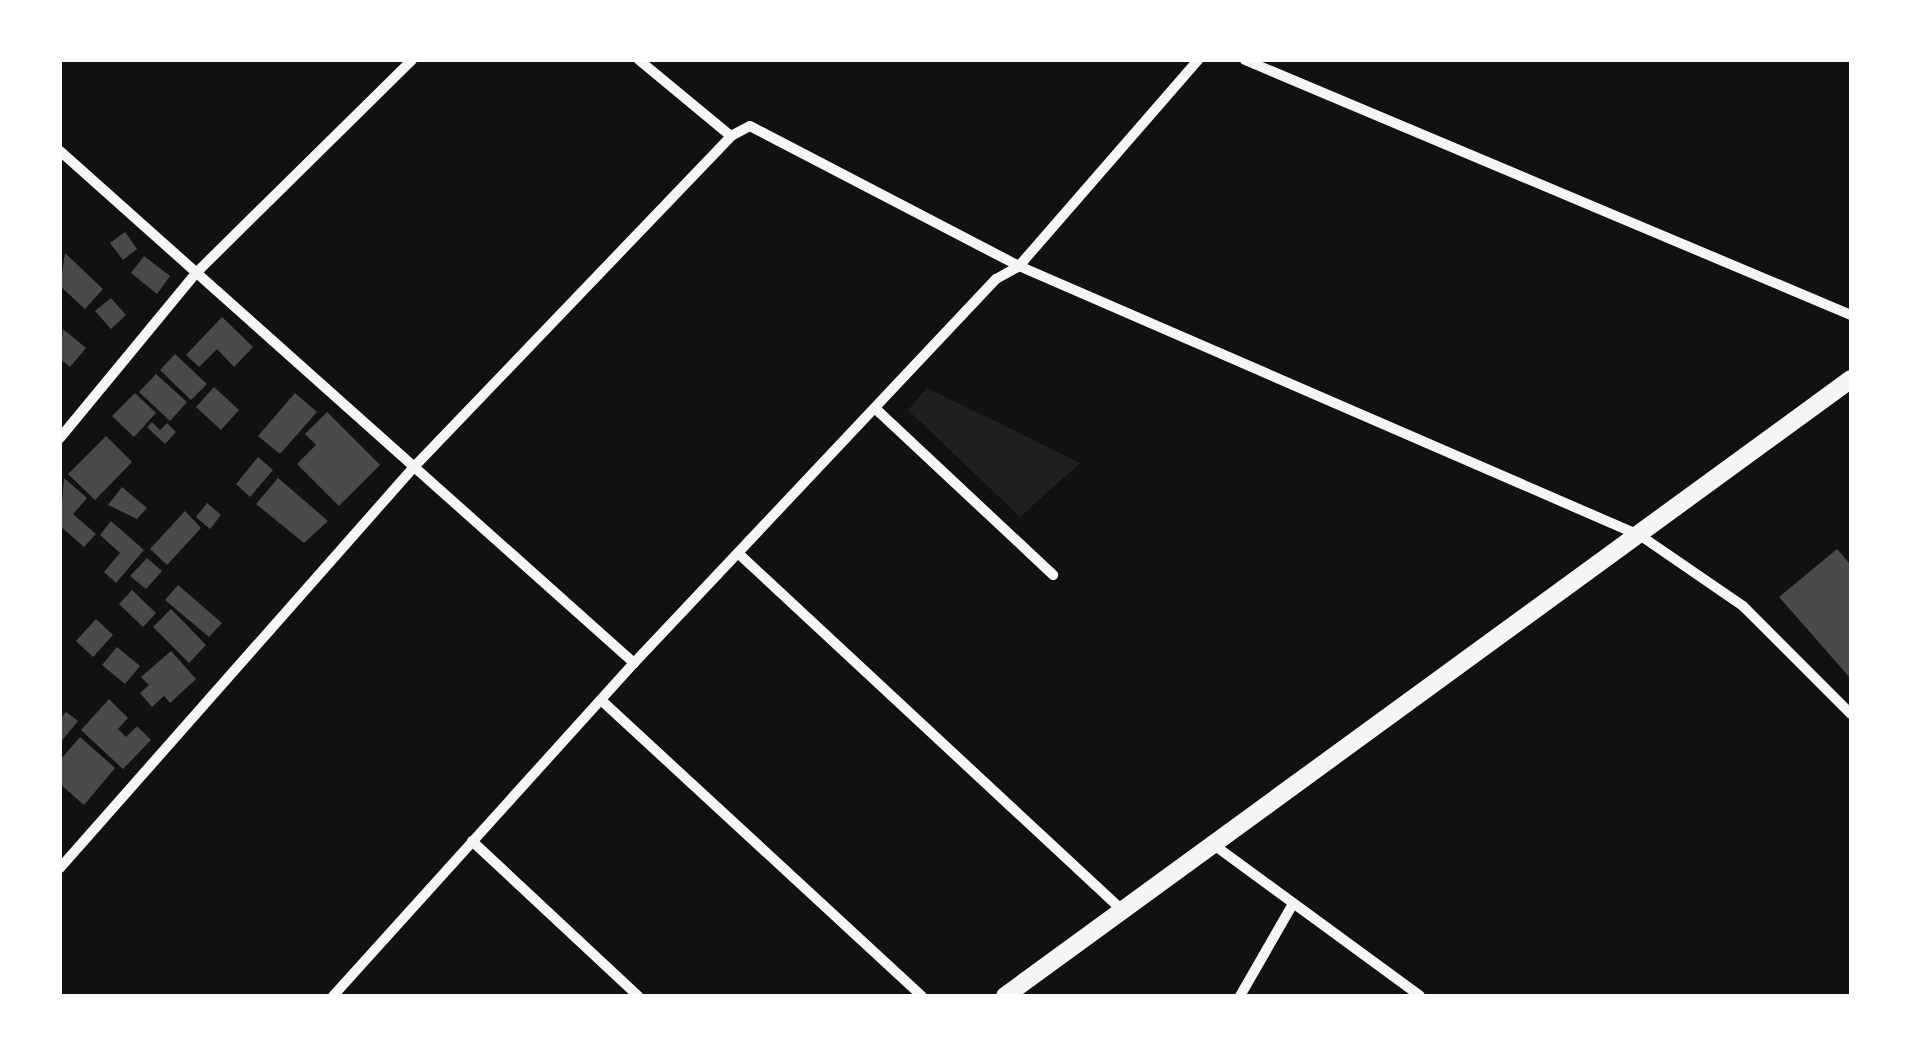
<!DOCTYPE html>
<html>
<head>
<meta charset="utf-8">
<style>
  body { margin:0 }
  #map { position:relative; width:1911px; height:1056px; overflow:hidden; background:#111; font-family:Merriweather,serif }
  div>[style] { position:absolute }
  .green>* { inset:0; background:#202020 }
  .building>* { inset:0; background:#4a4a4a }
  .minor>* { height:10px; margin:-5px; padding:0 5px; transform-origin:5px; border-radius:5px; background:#f5f5f5 }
  .tertiary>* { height:18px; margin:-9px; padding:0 9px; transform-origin:9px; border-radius:9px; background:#f5f5f5 }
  span { translate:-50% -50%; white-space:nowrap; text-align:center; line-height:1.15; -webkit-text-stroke:10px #fff; paint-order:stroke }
  .frame { position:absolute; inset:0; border:62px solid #fff; pointer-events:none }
</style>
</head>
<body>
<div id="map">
  <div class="green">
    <div style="clip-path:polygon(927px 388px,1080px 463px,1020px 517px,908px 410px)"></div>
  </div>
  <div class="building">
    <div style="clip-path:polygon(125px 232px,137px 249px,123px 260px,110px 243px)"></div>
    <div style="clip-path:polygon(65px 253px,103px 289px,85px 309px,60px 286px)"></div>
    <div style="clip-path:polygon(144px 256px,170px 276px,157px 294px,131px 273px)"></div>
    <div style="clip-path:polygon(111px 298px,126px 315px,111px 329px,95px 311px)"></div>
    <div style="clip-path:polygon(222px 317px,253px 347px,234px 367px,217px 349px,199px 367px,186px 355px)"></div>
    <div style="clip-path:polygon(63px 329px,86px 348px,70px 367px,60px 359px)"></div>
    <div style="clip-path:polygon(175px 354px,207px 384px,191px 400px,160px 370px)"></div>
    <div style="clip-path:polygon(156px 374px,187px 402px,170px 421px,139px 392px)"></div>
    <div style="clip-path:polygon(214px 387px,239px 410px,221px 430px,196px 407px)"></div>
    <div style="clip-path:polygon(135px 393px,156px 413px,134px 437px,112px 416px)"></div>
    <div style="clip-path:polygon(295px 393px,317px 412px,280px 454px,258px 436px)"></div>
    <div style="clip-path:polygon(327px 412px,380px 465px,339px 506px,297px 464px,316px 445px,305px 434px)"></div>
    <div style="clip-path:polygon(152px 422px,160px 430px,167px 423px,176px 432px,165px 444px,147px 427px)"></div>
    <div style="clip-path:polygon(106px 436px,132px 462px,95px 500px,68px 474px)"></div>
    <div style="clip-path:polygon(258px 457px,273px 470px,250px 497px,236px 484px)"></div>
    <div style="clip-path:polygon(64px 478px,87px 498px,73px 514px,96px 534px,84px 547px,60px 526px)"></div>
    <div style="clip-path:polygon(278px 478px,328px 521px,304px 543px,256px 504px)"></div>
    <div style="clip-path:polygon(122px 487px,147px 508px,137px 519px,108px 505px)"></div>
    <div style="clip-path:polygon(207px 503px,221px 515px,210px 529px,196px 517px)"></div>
    <div style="clip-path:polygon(185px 511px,201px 528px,167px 565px,150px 549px)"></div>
    <div style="clip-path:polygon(111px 521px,144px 550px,116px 583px,104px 572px,120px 553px,100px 535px)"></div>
    <div style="clip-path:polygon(1837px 549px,1851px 565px,1851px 679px,1779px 597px)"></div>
    <div style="clip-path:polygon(147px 558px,162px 571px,146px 589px,130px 576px)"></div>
    <div style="clip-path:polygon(178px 585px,222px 623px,209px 637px,165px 600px)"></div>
    <div style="clip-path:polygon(132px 590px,156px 613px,143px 627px,119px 604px)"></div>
    <div style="clip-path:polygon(171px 609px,206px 645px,189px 663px,153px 627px)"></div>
    <div style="clip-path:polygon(96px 619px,113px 635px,93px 657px,76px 641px)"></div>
    <div style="clip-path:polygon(117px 647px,140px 666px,125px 684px,102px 665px)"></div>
    <div style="clip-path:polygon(171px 651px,196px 679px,170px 703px,164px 696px,152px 707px,140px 693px,149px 685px,141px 677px)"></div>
    <div style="clip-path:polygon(109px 699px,128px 718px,118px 729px,126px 737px,137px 726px,151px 740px,123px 769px,81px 730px)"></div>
    <div style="clip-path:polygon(66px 712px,78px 721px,60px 743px,60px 719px)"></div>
    <div style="clip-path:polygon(80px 737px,115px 768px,84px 805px,60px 784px,60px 760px)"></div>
  </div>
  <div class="minor">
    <div style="left:639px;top:60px;width:119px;rotate:39.6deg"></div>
    <div style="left:731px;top:136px;width:21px;rotate:-28deg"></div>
    <div style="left:750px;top:126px;width:303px;rotate:27.5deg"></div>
    <div style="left:1019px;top:266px;width:678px;rotate:23.46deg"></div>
    <div style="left:1641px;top:536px;width:124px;rotate:34.5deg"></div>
    <div style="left:1743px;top:606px;width:153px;rotate:45deg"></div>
    <div style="left:1245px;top:60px;width:657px;rotate:22.82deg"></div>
    <div style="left:60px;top:151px;width:769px;rotate:41.73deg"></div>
    <div style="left:878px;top:411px;width:240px;rotate:43.1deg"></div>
    <div style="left:60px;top:438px;width:215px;rotate:-50.5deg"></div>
    <div style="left:197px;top:272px;width:302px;rotate:-44.6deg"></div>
    <div style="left:739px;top:554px;width:524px;rotate:42.91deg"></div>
    <div style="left:601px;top:700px;width:437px;rotate:42.7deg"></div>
    <div style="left:472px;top:841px;width:227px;rotate:43deg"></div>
    <div style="left:1214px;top:845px;width:255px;rotate:36.2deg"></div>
    <div style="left:60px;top:868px;width:533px;rotate:-48.57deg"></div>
    <div style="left:413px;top:468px;width:460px;rotate:-46.2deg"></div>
    <div style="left:333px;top:996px;width:449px;rotate:-47.9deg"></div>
    <div style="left:634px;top:663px;width:528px;rotate:-46.69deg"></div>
    <div style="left:996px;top:279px;width:26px;rotate:-29deg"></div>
    <div style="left:1019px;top:266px;width:273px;rotate:-49deg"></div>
    <div style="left:1240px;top:996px;width:106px;rotate:-60.1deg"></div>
  </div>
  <div class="tertiary">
    <div style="left:1005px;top:996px;width:1047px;rotate:-36.1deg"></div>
  </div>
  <div class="frame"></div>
</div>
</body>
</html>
